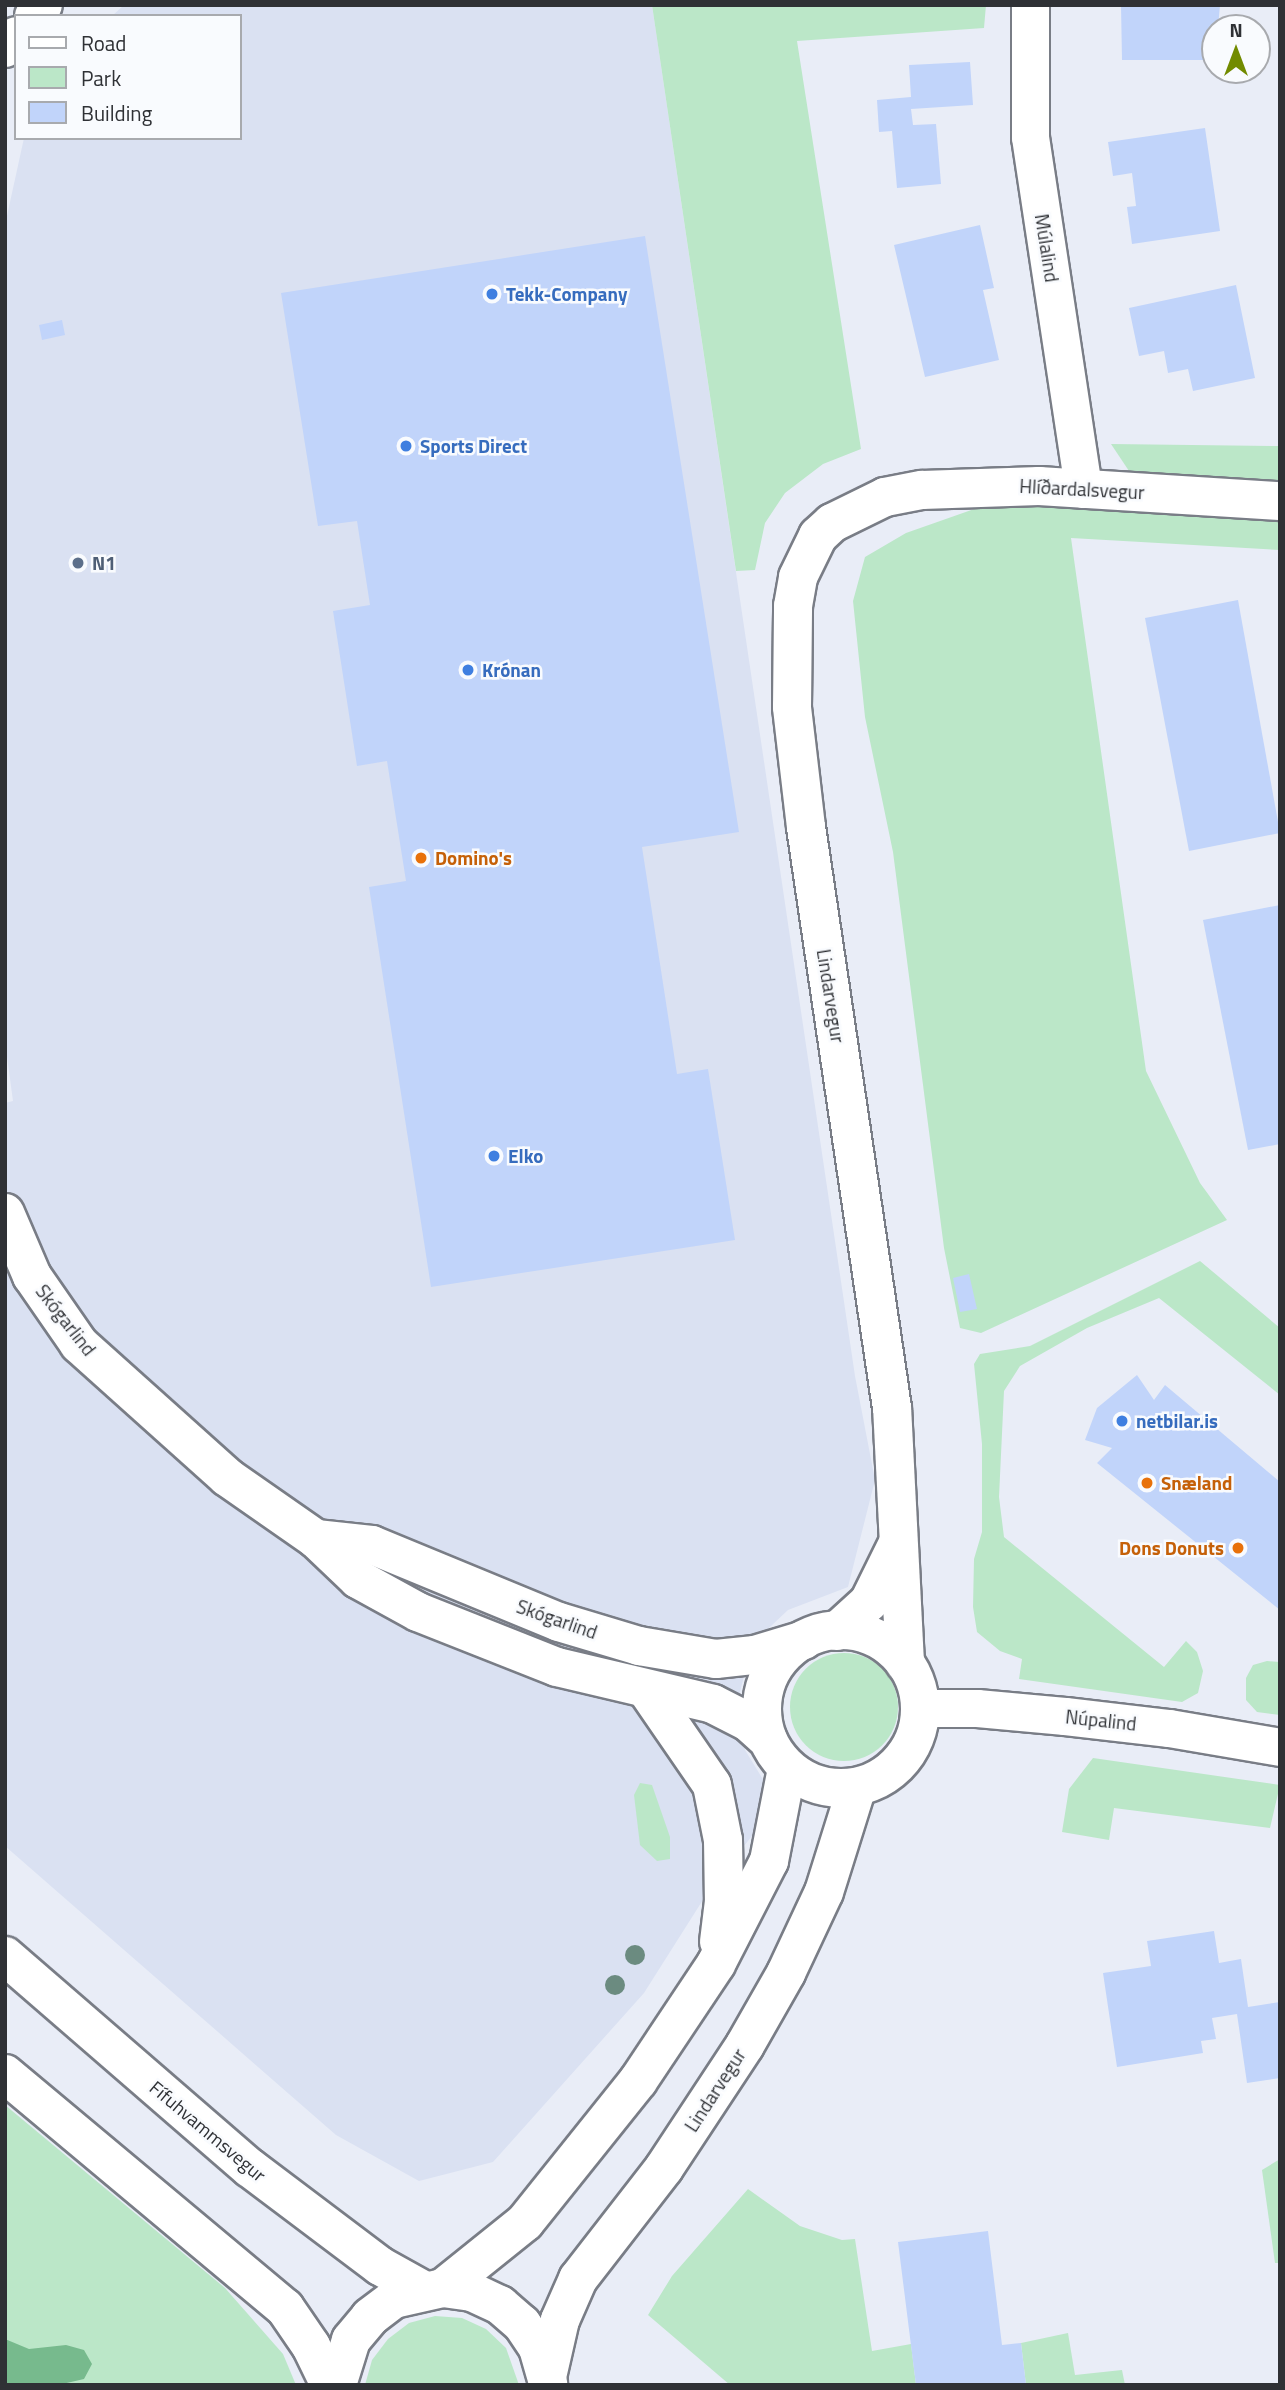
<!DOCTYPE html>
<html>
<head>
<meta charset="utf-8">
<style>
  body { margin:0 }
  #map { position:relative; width:1285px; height:2390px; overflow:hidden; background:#e9edf7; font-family:"Titillium Web",sans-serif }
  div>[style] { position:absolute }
  .built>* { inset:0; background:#dae1f2 }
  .green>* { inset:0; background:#bbe7c8 }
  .round { border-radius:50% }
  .forest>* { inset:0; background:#77ba8d }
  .building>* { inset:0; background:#c1d4fa }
  .roads { filter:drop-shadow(2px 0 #797d86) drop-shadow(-2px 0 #797d86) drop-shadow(0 2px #797d86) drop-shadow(0 -2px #797d86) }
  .street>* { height:37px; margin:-18.5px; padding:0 18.5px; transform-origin:18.5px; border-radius:18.5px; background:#fff }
  .secondary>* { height:38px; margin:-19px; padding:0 19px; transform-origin:19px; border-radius:19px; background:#fff }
  .secondary>.ring { margin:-19px; padding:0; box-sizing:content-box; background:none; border:38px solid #fff; border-radius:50% }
  .highway>* { height:38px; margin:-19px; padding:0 19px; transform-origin:19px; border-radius:19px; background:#fff }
  .trees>* { width:20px; height:20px; margin:-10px; border-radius:50%; background:#6b8b80 }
  .dots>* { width:19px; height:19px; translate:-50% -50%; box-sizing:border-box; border:4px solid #f9fbfe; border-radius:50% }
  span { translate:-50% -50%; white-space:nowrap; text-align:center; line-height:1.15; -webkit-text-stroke:5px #f9fbfe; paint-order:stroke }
  .street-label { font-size:19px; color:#2f3135 }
  .shop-label { font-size:19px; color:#366cbe; font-weight:700 }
  .left { translate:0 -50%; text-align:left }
  .service-label { font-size:19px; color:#4e5e75; font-weight:700 }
  .food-label { font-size:19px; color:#c56008; font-weight:700 }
  .right { translate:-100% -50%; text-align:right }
  .frame { position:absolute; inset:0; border:7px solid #2f3135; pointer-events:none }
  .legend { position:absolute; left:14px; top:14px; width:228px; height:126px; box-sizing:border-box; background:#f9fbfe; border:2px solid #a8aaae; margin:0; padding:9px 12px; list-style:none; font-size:21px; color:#2f3135 }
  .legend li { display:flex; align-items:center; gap:14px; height:35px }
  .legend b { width:35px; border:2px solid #a8aaae }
  .north { position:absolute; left:1201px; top:14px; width:70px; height:70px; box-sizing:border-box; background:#f9fbfe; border:2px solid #a8aaae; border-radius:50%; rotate:0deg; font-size:19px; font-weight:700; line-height:28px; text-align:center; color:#2f3135 }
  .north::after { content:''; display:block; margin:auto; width:24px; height:32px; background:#728b00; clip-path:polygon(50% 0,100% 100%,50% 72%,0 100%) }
</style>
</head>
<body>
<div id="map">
  <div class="built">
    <div style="clip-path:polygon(124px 5px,652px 5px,855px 1376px,875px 1480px,848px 1587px,788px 1610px,752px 1644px,738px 1700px,745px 1750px,778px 1804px,713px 1884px,644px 1993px,493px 2162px,419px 2181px,336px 2135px,5px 1846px,5px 1103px,13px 1101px,5px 1042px,5px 225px,24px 138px,240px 138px,240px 16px,112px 16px)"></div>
  </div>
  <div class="green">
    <div style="clip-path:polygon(652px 5px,986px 5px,984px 28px,797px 41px,861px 449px,823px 464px,785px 493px,765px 523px,755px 570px,736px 571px)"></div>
    <div style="clip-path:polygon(1111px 444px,1280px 446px,1280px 487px,1151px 480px,1129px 471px)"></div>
    <div style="clip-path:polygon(997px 501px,1280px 519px,1280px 550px,1071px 538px,1146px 1071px,1200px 1183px,1227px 1220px,981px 1333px,960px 1328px,944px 1248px,893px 852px,865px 717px,853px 601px,865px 557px,906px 533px)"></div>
    <div style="clip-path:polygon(1200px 1261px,1280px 1328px,1280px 1395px,1159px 1298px,1087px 1328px,1020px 1366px,1004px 1391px,999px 1497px,1004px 1537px,1164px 1667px,1186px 1641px,1197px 1652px,1203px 1671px,1198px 1693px,1182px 1702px,1019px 1679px,1022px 1659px,1000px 1651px,977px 1632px,973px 1607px,974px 1559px,982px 1532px,982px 1444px,974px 1364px,980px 1354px,1030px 1346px)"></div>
    <div class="round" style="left:790px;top:1653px;width:108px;height:108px"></div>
    <div style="clip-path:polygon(1267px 1661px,1280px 1662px,1280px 1715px,1257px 1712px,1246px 1700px,1246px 1678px,1253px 1665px)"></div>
    <div style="clip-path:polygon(1093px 1758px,1280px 1785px,1270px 1828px,1114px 1808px,1109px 1840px,1062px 1832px,1069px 1789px)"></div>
    <div style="clip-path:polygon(640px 1783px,652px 1785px,670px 1837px,670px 1859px,657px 1861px,640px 1845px,634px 1795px)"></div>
    <div style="clip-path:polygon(5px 2105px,225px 2288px,283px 2354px,296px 2385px,5px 2385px)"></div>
    <div style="clip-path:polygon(1280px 2159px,1280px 2263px,1275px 2263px,1262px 2170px)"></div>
    <div style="clip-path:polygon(748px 2189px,800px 2226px,842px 2240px,855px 2239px,872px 2351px,911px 2344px,916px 2385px,730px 2385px,648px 2315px,672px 2276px)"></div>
    <div style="clip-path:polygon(435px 2316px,462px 2318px,486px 2329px,506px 2348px,519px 2385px,365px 2385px,372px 2360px,388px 2339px,409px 2323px)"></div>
    <div style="clip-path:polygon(1068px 2333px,1075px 2375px,1122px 2370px,1125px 2385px,1026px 2385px,1021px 2343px)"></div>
  </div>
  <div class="forest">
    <div style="clip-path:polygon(5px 2339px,29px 2349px,66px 2345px,84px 2350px,92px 2364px,84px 2379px,58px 2385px,5px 2385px)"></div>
  </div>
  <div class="building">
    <div style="clip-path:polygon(1121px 5px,1220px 5px,1215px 60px,1122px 60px)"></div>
    <div style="clip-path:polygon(970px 62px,973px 105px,911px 109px,913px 125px,936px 124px,941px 184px,897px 188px,892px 131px,879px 132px,877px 100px,911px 97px,909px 65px)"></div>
    <div style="clip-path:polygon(1205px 128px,1220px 231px,1132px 244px,1127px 207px,1136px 206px,1132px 173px,1113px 176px,1108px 142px)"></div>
    <div style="clip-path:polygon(980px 225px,994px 288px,983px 290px,999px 360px,925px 377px,894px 245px)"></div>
    <div style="clip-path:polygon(645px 236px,739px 832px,642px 847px,677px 1074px,708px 1069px,735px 1240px,431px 1287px,369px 887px,406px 881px,387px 761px,357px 766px,333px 611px,370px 605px,357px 521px,318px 526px,281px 293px)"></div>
    <div style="clip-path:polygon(1236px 285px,1255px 378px,1193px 391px,1188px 369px,1168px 373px,1164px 351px,1139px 356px,1129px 308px)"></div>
    <div style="clip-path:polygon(62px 320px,65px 335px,42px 340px,39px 325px)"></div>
    <div style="clip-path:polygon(1238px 600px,1280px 833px,1189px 851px,1145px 618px)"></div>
    <div style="clip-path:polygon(1280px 905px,1280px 1144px,1248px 1150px,1203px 920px)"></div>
    <div style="clip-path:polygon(969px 1274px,977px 1309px,960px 1312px,953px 1278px)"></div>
    <div style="clip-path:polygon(1137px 1375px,1154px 1400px,1165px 1385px,1280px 1482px,1280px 1610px,1097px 1463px,1112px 1448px,1085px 1440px,1097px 1408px)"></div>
    <div style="clip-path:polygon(1214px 1931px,1219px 1963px,1241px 1959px,1248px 2007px,1280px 2002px,1280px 2078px,1247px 2083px,1237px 2014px,1212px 2018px,1216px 2039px,1201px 2041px,1203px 2053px,1117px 2067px,1103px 1973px,1151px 1966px,1147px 1941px)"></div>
    <div style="clip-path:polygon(988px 2231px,1002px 2345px,1021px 2343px,1026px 2385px,916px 2385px,898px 2242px)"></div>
  </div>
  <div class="roads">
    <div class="street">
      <div style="left:1030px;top:5px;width:132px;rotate:90deg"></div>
      <div style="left:1030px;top:137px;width:356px;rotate:81.4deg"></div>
      <div style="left:921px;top:1708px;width:56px"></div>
      <div style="left:977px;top:1708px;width:88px;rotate:5.2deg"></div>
      <div style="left:1065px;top:1716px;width:105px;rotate:6.6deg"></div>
      <div style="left:1169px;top:1728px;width:113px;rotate:9.7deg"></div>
    </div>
    <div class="secondary">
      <div style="left:5px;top:1213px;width:69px;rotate:66.8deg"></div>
      <div style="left:32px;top:1276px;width:83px;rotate:55.3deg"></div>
      <div style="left:79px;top:1344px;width:199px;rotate:41.9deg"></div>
      <div style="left:227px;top:1477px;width:108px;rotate:34.9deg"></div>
      <div style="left:316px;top:1539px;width:58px;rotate:43.6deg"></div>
      <div style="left:358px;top:1579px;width:68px;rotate:28.8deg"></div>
      <div style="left:418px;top:1612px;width:149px;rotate:21.6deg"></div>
      <div style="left:557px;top:1667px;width:160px;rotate:13.3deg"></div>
      <div style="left:713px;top:1704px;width:38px;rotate:27deg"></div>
      <div style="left:747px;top:1721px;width:28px;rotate:42deg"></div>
      <div style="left:316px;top:1539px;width:56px;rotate:6.1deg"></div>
      <div style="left:372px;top:1545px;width:202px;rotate:22.4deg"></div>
      <div style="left:559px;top:1622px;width:84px;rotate:16.7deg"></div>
      <div style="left:639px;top:1646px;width:78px;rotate:9.6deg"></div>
      <div style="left:716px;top:1659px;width:39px;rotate:-6deg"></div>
      <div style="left:755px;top:1655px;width:51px;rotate:-17deg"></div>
      <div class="ring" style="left:762px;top:1630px;width:120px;height:120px"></div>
      <div style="left:837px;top:1631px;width:43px;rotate:-42.2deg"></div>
      <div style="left:869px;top:1602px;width:64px;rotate:-63.8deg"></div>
      <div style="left:905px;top:1663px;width:255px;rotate:-92.9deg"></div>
      <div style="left:892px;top:1408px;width:587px;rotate:-98.42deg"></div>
      <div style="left:806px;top:827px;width:121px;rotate:-96.7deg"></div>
      <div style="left:792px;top:707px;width:101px;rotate:-89.4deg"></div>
      <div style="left:793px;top:606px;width:29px;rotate:-80deg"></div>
      <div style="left:798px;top:577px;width:46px;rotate:-64deg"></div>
      <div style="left:818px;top:536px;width:19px;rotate:-43deg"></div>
      <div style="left:832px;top:523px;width:59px;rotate:-26.1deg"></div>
      <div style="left:885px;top:497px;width:38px;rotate:-11deg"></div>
      <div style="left:922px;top:490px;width:117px;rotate:-2deg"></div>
      <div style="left:1039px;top:486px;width:241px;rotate:3.6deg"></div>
      <div style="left:646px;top:1689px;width:116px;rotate:55.5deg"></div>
      <div style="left:712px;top:1785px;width:56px;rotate:78.7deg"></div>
      <div style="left:723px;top:1840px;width:61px;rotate:89.1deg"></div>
      <div style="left:724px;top:1901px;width:41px;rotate:97deg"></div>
      <div style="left:5px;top:1956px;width:324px;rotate:40.9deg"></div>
      <div style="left:250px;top:2168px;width:163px;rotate:37deg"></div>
      <div style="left:380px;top:2266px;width:49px;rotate:29.2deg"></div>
      <div style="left:5px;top:2074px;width:365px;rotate:39.9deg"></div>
      <div style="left:285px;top:2308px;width:46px;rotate:55.6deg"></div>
      <div style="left:311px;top:2346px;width:43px;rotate:64deg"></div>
      <div style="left:443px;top:2288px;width:105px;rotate:-38.8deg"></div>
      <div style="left:525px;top:2222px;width:181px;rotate:-51.3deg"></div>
      <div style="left:638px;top:2081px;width:141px;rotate:-56.3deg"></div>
      <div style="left:716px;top:1964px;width:116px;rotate:-62.8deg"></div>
      <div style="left:769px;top:1861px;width:95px;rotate:-79deg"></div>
      <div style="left:547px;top:2377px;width:58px;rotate:-77.2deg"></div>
      <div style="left:560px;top:2320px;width:45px;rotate:-66.3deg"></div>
      <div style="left:578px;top:2279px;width:140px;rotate:-52.2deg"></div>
      <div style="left:664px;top:2168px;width:147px;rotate:-56.6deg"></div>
      <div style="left:745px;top:2045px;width:83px;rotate:-60.3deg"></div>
      <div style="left:786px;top:1973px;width:89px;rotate:-64.9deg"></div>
      <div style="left:824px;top:1892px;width:110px;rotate:-72.6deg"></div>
      <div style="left:337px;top:2385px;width:47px;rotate:-72.7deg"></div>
      <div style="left:351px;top:2340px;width:30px;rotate:-50deg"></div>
      <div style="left:370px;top:2317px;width:30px;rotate:-37deg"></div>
      <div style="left:394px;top:2299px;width:50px;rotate:-12.7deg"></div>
      <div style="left:443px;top:2288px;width:29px;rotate:8deg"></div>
      <div style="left:472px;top:2292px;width:31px;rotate:25deg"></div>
      <div style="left:500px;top:2305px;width:29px;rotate:41deg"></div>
      <div style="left:522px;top:2324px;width:29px;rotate:56deg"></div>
      <div style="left:538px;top:2348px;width:37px;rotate:74deg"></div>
    </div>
    <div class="highway">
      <div style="left:34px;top:16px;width:14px;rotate:-51deg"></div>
      <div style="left:5px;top:48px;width:16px;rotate:-47deg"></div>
    </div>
  </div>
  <div class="trees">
    <div style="left:635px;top:1955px"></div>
    <div style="left:615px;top:1985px"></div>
  </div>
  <div class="dots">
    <div style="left:492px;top:294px;background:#3f7fe0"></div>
    <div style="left:406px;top:446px;background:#3f7fe0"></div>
    <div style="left:78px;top:563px;background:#5c6f8a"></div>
    <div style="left:468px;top:670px;background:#3f7fe0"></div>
    <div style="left:421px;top:858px;background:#e8710a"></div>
    <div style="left:494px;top:1156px;background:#3f7fe0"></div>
    <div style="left:1122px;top:1421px;background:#3f7fe0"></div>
    <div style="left:1147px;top:1483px;background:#e8710a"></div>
    <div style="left:1238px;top:1548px;background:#e8710a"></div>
  </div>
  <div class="street-label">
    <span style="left:1047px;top:248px;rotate:81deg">Múlalind</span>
    <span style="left:1082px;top:489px;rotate:3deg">Hlíðardalsvegur</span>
    <span style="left:831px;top:996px;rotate:81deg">Lindarvegur</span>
    <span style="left:66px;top:1320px;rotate:52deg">Skógarlind</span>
    <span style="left:557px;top:1619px;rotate:19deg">Skógarlind</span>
    <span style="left:1101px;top:1720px;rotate:6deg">Núpalind</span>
    <span style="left:715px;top:2090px;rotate:-57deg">Lindarvegur</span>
    <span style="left:208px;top:2131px;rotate:40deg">Fífuhvammsvegur</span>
  </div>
  <div class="shop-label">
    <span class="left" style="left:506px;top:294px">Tekk-Company</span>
    <span class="left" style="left:420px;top:446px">Sports Direct</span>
    <span class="left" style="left:482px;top:670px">Krónan</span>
    <span class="left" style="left:508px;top:1156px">Elko</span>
    <span class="left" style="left:1136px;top:1421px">netbilar.is</span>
  </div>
  <div class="service-label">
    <span class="left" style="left:92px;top:563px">N1</span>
  </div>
  <div class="food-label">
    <span class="left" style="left:435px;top:858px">Domino's</span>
    <span class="left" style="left:1161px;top:1483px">Snæland</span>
    <span class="right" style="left:1224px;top:1548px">Dons Donuts</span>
  </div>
  <div class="frame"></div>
  <ul class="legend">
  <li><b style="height:9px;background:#fff"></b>Road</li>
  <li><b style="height:19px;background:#bbe7c8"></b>Park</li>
  <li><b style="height:19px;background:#c1d4fa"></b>Building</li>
  </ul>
  <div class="north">N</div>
</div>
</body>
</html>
